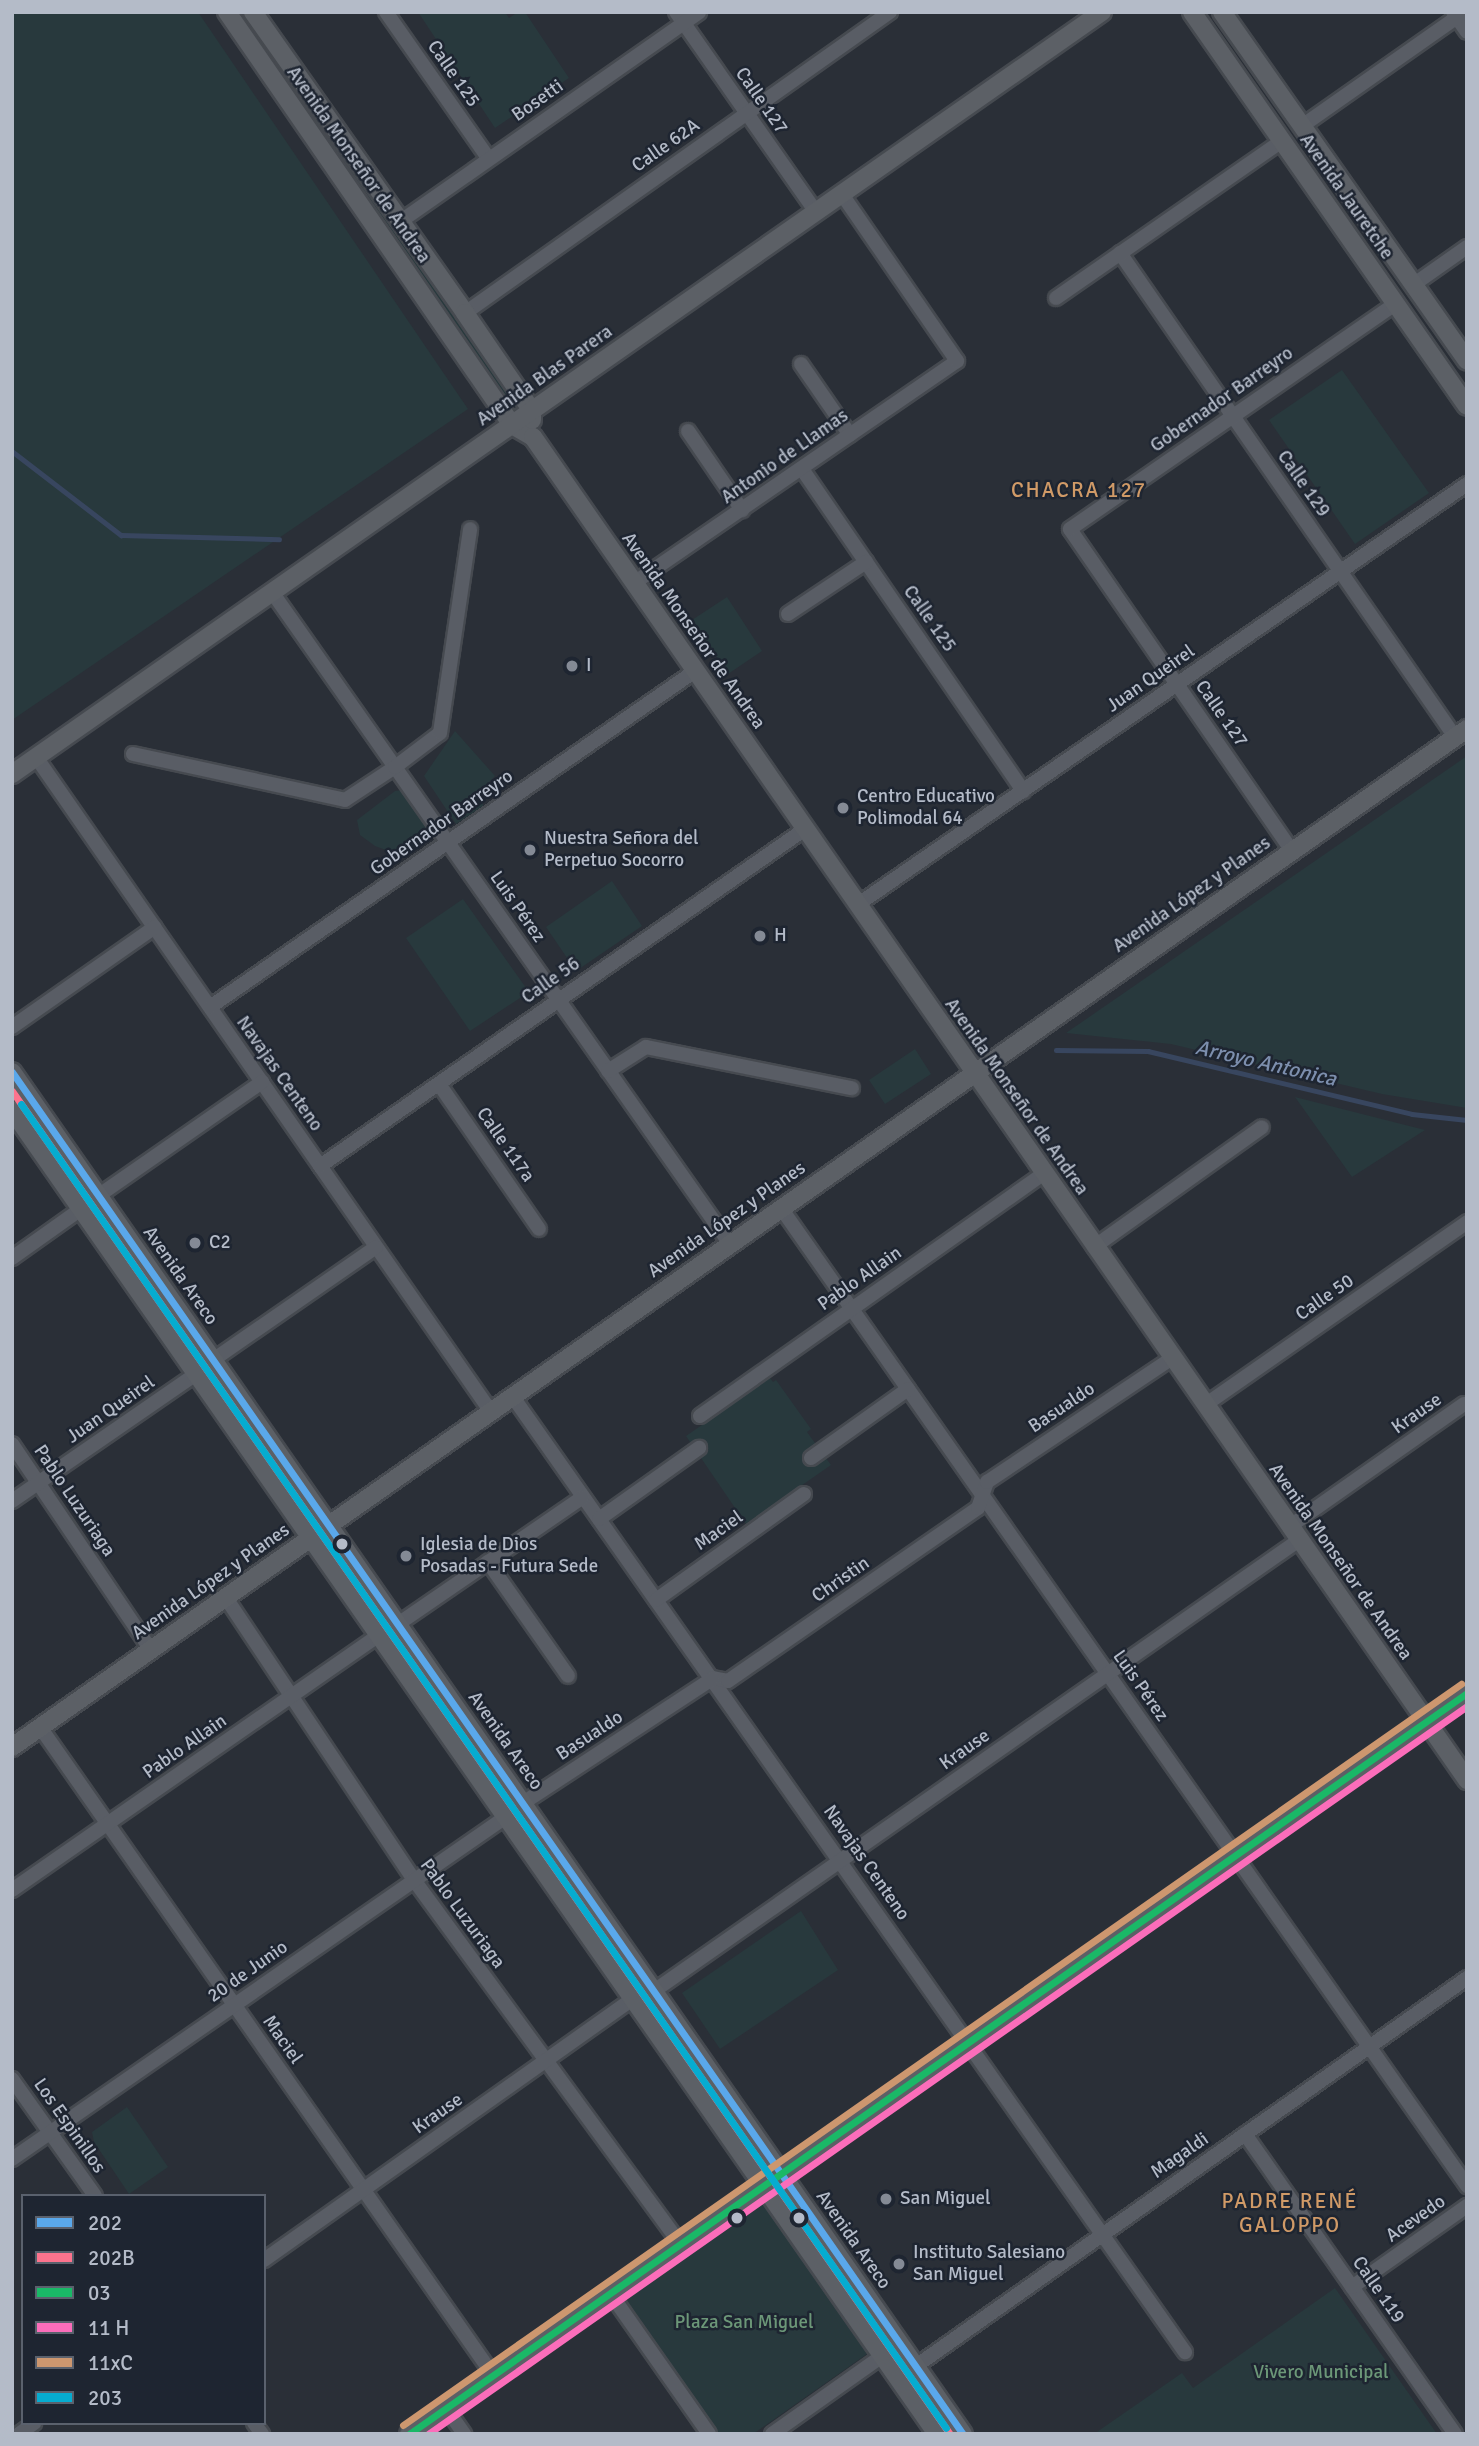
<!DOCTYPE html>
<html>
<head>
<meta charset="utf-8">
<style>
  body { margin:0 }
  #map { position:relative; width:1479px; height:2446px; overflow:hidden; background:#2a2f37; font-family:Signika,sans-serif }
  div>[style] { position:absolute }
  .green>* { inset:0; background:#28393d }
  .stream>* { height:4.5px; margin:-2.25px; padding:0 2.25px; transform-origin:2.25px; border-radius:2.25px; background:#38465f }
  .roads { filter:drop-shadow(2px 0 #464a50) drop-shadow(-2px 0 #464a50) drop-shadow(0 2px #464a50) drop-shadow(0 -2px #464a50) }
  .minor>* { height:14px; margin:-7px; padding:0 7px; transform-origin:7px; border-radius:7px; background:#595d65 }
  .major>* { height:18px; margin:-9px; padding:0 9px; transform-origin:9px; border-radius:9px; background:#5c6066 }
  .bus-1>* { height:7px; margin:-3.5px; padding:0 3.5px; transform-origin:3.5px; border-radius:3.5px; background:#5aa8eb }
  .bus-2>* { height:7px; margin:-3.5px; padding:0 3.5px; transform-origin:3.5px; border-radius:3.5px; background:#fc738d }
  .bus-3>* { height:7px; margin:-3.5px; padding:0 3.5px; transform-origin:3.5px; border-radius:3.5px; background:#1ab867 }
  .bus-4>* { height:7px; margin:-3.5px; padding:0 3.5px; transform-origin:3.5px; border-radius:3.5px; background:#fb6dba }
  .bus-5>* { height:7px; margin:-3.5px; padding:0 3.5px; transform-origin:3.5px; border-radius:3.5px; background:#cd976f }
  .bus-6>* { height:7px; margin:-3.5px; padding:0 3.5px; transform-origin:3.5px; border-radius:3.5px; background:#06acd0 }
  .dots>* { width:19px; height:19px; translate:-50% -50%; box-sizing:border-box; border:4px solid #1e2531; border-radius:50% }
  span { translate:-50% -50%; white-space:nowrap; text-align:center; line-height:1.15; -webkit-text-stroke:5px #1e2531; paint-order:stroke }
  .street-label { font-size:19px; color:#b4bbc8 }
  .poi-label { font-size:19px; color:#b4bbc8 }
  .left { translate:0 -50%; text-align:left }
  .park-label { font-size:19px; color:#6c9778 }
  .neighbourhood-label { font-size:21px; color:#d09a67; letter-spacing:2px }
  .water-label { font-size:21px; color:#7d8fae; font-style:italic }
  .frame { position:absolute; inset:0; border:14px solid #b4bbc8; pointer-events:none }
  .legend { position:absolute; left:21px; top:2194px; width:245px; height:231px; box-sizing:border-box; background:#1e2531; border:2px solid #5a616d; margin:0; padding:9px 12px; list-style:none; font-size:21px; color:#b4bbc8 }
  .legend li { display:flex; align-items:center; gap:14px; height:35px }
  .legend b { width:35px; border:2px solid #5a616d }
</style>
</head>
<body>
<div id="map">
  <div class="green">
    <div style="clip-path:polygon(12px 12px,198px 12px,468px 409px,12px 720px)"></div>
    <div style="clip-path:polygon(234px 12px,242px 12px,508px 393px,503px 398px)"></div>
    <div style="clip-path:polygon(418px 12px,505px 12px,509px 18px,518px 12px,525px 12px,569px 78px,495px 128px)"></div>
    <div style="clip-path:polygon(1342px 370px,1429px 493px,1355px 544px,1269px 420px)"></div>
    <div style="clip-path:polygon(727px 597px,762px 651px,728px 674px,692px 620px)"></div>
    <div style="clip-path:polygon(455px 731px,495px 776px,482px 789px,483px 806px,456px 824px,424px 776px)"></div>
    <div style="clip-path:polygon(1467px 756px,1467px 1108px,1382px 1094px,1171px 1044px,1066px 1033px)"></div>
    <div style="clip-path:polygon(402px 790px,432px 827px,430px 836px,402px 856px,375px 846px,360px 835px,357px 820px,395px 791px)"></div>
    <div style="clip-path:polygon(612px 881px,642px 926px,576px 971px,546px 927px)"></div>
    <div style="clip-path:polygon(463px 899px,529px 992px,470px 1031px,406px 938px)"></div>
    <div style="clip-path:polygon(915px 1049px,931px 1074px,885px 1104px,869px 1080px)"></div>
    <div style="clip-path:polygon(1295px 1097px,1425px 1130px,1352px 1177px)"></div>
    <div style="clip-path:polygon(770px 1378px,773px 1382px,776px 1380px,811px 1429px,807px 1432px,831px 1465px,746px 1524px,686px 1436px)"></div>
    <div style="clip-path:polygon(801px 1911px,838px 1970px,720px 2049px,682px 1993px)"></div>
    <div style="clip-path:polygon(127px 2107px,168px 2167px,129px 2194px,94px 2142px,92px 2132px)"></div>
    <div style="clip-path:polygon(762px 2201px,867px 2354px,753px 2434px,719px 2434px,624px 2301px)"></div>
    <div style="clip-path:polygon(1335px 2288px,1437px 2434px,1094px 2434px,1182px 2373px,1193px 2388px)"></div>
  </div>
  <div class="stream">
    <div style="left:12px;top:451px;width:138px;rotate:37.6deg"></div>
    <div style="left:121px;top:535px;width:158px;rotate:1.5deg"></div>
    <div style="left:1056px;top:1050px;width:92px;rotate:0.6deg"></div>
    <div style="left:1148px;top:1051px;width:271px;rotate:13.4deg"></div>
    <div style="left:1412px;top:1114px;width:55px;rotate:6.2deg"></div>
  </div>
  <div class="roads">
    <div class="minor">
      <div style="left:386px;top:12px;width:179px;rotate:55deg"></div>
      <div style="left:676px;top:12px;width:244px;rotate:55deg"></div>
      <div style="left:1453px;top:12px;width:24px;rotate:55deg"></div>
      <div style="left:1302px;top:126px;width:198px;rotate:-35.1deg"></div>
      <div style="left:401px;top:221px;width:364px;rotate:-35deg"></div>
      <div style="left:1120px;top:253px;width:589px;rotate:55.31deg"></div>
      <div style="left:1413px;top:285px;width:66px;rotate:-35.1deg"></div>
      <div style="left:1056px;top:298px;width:275px;rotate:-34.8deg"></div>
      <div style="left:465px;top:313px;width:521px;rotate:-35.31deg"></div>
      <div style="left:801px;top:364px;width:86px;rotate:55.4deg"></div>
      <div style="left:688px;top:431px;width:96px;rotate:55.6deg"></div>
      <div style="left:802px;top:469px;width:391px;rotate:55.5deg"></div>
      <div style="left:634px;top:583px;width:392px;rotate:-34.5deg"></div>
      <div style="left:957px;top:361px;width:203px;rotate:-124.6deg"></div>
      <div style="left:272px;top:592px;width:797px;rotate:54.91deg"></div>
      <div style="left:788px;top:614px;width:94px;rotate:-33.7deg"></div>
      <div style="left:133px;top:754px;width:217px;rotate:12.2deg"></div>
      <div style="left:345px;top:800px;width:60px;rotate:-33.4deg"></div>
      <div style="left:395px;top:767px;width:56px;rotate:-37.1deg"></div>
      <div style="left:440px;top:733px;width:206px;rotate:-81.6deg"></div>
      <div style="left:36px;top:757px;width:798px;rotate:55.21deg"></div>
      <div style="left:1292px;top:851px;width:391px;rotate:-124.6deg"></div>
      <div style="left:1070px;top:529px;width:395px;rotate:-34.7deg"></div>
      <div style="left:857px;top:905px;width:741px;rotate:-34.61deg"></div>
      <div style="left:210px;top:1007px;width:590px;rotate:-34.71deg"></div>
      <div style="left:12px;top:1027px;width:174px;rotate:-35deg"></div>
      <div style="left:608px;top:1071px;width:45px;rotate:-32.3deg"></div>
      <div style="left:646px;top:1047px;width:210px;rotate:11.3deg"></div>
      <div style="left:439px;top:1084px;width:176px;rotate:55.4deg"></div>
      <div style="left:320px;top:1166px;width:591px;rotate:-34.79deg"></div>
      <div style="left:98px;top:1196px;width:200px;rotate:-34.8deg"></div>
      <div style="left:781px;top:1208px;width:1195px;rotate:54.95deg"></div>
      <div style="left:1094px;top:1247px;width:206px;rotate:-35.5deg"></div>
      <div style="left:12px;top:1258px;width:85px;rotate:-35.4deg"></div>
      <div style="left:213px;top:1360px;width:198px;rotate:-34.7deg"></div>
      <div style="left:513px;top:1397px;width:1168px;rotate:54.87deg"></div>
      <div style="left:1205px;top:1405px;width:320px;rotate:-34.9deg"></div>
      <div style="left:700px;top:1416px;width:420px;rotate:-35.2deg"></div>
      <div style="left:12px;top:1444px;width:249px;rotate:56deg"></div>
      <div style="left:811px;top:1458px;width:119px;rotate:-35.4deg"></div>
      <div style="left:12px;top:1501px;width:224px;rotate:-34.6deg"></div>
      <div style="left:599px;top:1519px;width:123px;rotate:-35.4deg"></div>
      <div style="left:1289px;top:1527px;width:214px;rotate:-35.1deg"></div>
      <div style="left:488px;top:1562px;width:139px;rotate:54.9deg"></div>
      <div style="left:226px;top:1598px;width:339px;rotate:56.3deg"></div>
      <div style="left:414px;top:1880px;width:451px;rotate:53.8deg"></div>
      <div style="left:656px;top:1600px;width:182px;rotate:-35.6deg"></div>
      <div style="left:398px;top:1624px;width:224px;rotate:-34.5deg"></div>
      <div style="left:713px;top:1678px;width:15px;rotate:11deg"></div>
      <div style="left:728px;top:1681px;width:304px;rotate:-34.7deg"></div>
      <div style="left:978px;top:1508px;width:28px;rotate:-71deg"></div>
      <div style="left:987px;top:1482px;width:223px;rotate:-33.8deg"></div>
      <div style="left:40px;top:1727px;width:791px;rotate:55.04deg"></div>
      <div style="left:523px;top:1803px;width:227px;rotate:-33.3deg"></div>
      <div style="left:12px;top:1890px;width:447px;rotate:-34.8deg"></div>
      <div style="left:654px;top:1991px;width:787px;rotate:-34.96deg"></div>
      <div style="left:12px;top:2079px;width:143px;rotate:54.6deg"></div>
      <div style="left:1245px;top:2134px;width:366px;rotate:55deg"></div>
      <div style="left:12px;top:2159px;width:601px;rotate:-34.7deg"></div>
      <div style="left:264px;top:2260px;width:452px;rotate:-35.3deg"></div>
      <div style="left:1352px;top:2287px;width:141px;rotate:-35.2deg"></div>
      <div style="left:610px;top:2293px;width:172px;rotate:54.9deg"></div>
      <div style="left:916px;top:2366px;width:674px;rotate:-35.15deg"></div>
      <div style="left:446px;top:2408px;width:32px;rotate:55deg"></div>
      <div style="left:254px;top:2423px;width:14px;rotate:54deg"></div>
      <div style="left:19px;top:2434px;width:19px;rotate:-36deg"></div>
      <div style="left:772px;top:2434px;width:135px;rotate:-35.3deg"></div>
    </div>
    <div class="major">
      <div style="left:227px;top:12px;width:502px;rotate:55.39deg"></div>
      <div style="left:512px;top:425px;width:24px;rotate:30deg"></div>
      <div style="left:533px;top:437px;width:1636px;rotate:55.18deg"></div>
      <div style="left:253px;top:12px;width:368px;rotate:54.8deg"></div>
      <div style="left:465px;top:313px;width:119px;rotate:55.6deg"></div>
      <div style="left:532px;top:411px;width:9px;rotate:90deg"></div>
      <div style="left:1192px;top:12px;width:480px;rotate:55.1deg"></div>
      <div style="left:1222px;top:12px;width:426px;rotate:54.9deg"></div>
      <div style="left:12px;top:774px;width:1330px;rotate:-34.96deg"></div>
      <div style="left:12px;top:1072px;width:1661px;rotate:55.08deg"></div>
      <div style="left:12px;top:1110px;width:1615px;rotate:55.06deg"></div>
      <div style="left:12px;top:1747px;width:1776px;rotate:-34.98deg"></div>
      <div style="left:409px;top:2434px;width:1292px;rotate:-35.01deg"></div>
    </div>
  </div>
  <div class="bus-1">
    <div style="left:12px;top:1072px;width:1661px;rotate:55.08deg"></div>
  </div>
  <div class="bus-2">
    <div style="left:12px;top:1091px;width:1638px;rotate:55.07deg"></div>
  </div>
  <div class="bus-3">
    <div style="left:409px;top:2434px;width:1292px;rotate:-35.01deg"></div>
  </div>
  <div class="bus-4">
    <div style="left:428px;top:2434px;width:1269px;rotate:-35.02deg"></div>
  </div>
  <div class="bus-5">
    <div style="left:403px;top:2425px;width:1292px;rotate:-35.01deg"></div>
  </div>
  <div class="bus-6">
    <div style="left:21px;top:1104px;width:1615px;rotate:55.06deg"></div>
  </div>
  <div class="dots">
    <div style="left:572px;top:666px;background:#848a95"></div>
    <div style="left:843px;top:808px;background:#848a95"></div>
    <div style="left:530px;top:850px;background:#848a95"></div>
    <div style="left:760px;top:936px;background:#848a95"></div>
    <div style="left:195px;top:1243px;background:#848a95"></div>
    <div style="left:342px;top:1544px;background:#b4bbc8"></div>
    <div style="left:406px;top:1556px;background:#848a95"></div>
    <div style="left:886px;top:2199px;background:#848a95"></div>
    <div style="left:737px;top:2218px;background:#b4bbc8"></div>
    <div style="left:799px;top:2218px;background:#b4bbc8"></div>
    <div style="left:899px;top:2264px;background:#848a95"></div>
  </div>
  <div class="street-label">
    <span style="left:453px;top:74px;rotate:55deg">Calle 125</span>
    <span style="left:538px;top:101px;rotate:-35deg">Bosetti</span>
    <span style="left:761px;top:101px;rotate:55deg">Calle 127</span>
    <span style="left:666px;top:146px;rotate:-35deg">Calle 62A</span>
    <span style="left:358px;top:165px;rotate:55deg">Avenida Monseñor de Andrea</span>
    <span style="left:1346px;top:197px;rotate:55deg">Avenida Jauretche</span>
    <span style="left:545px;top:376px;rotate:-35deg">Avenida Blas Parera</span>
    <span style="left:1222px;top:400px;rotate:-35deg">Gobernador Barreyro</span>
    <span style="left:785px;top:457px;rotate:-35deg">Antonio de Llamas</span>
    <span style="left:1303px;top:484px;rotate:55deg">Calle 129</span>
    <span style="left:929px;top:619px;rotate:55deg">Calle 125</span>
    <span style="left:693px;top:631px;rotate:55deg">Avenida Monseñor de Andrea</span>
    <span style="left:1151px;top:679px;rotate:-35deg">Juan Queirel</span>
    <span style="left:1221px;top:714px;rotate:55deg">Calle 127</span>
    <span style="left:442px;top:823px;rotate:-35deg">Gobernador Barreyro</span>
    <span style="left:1192px;top:895px;rotate:-35deg">Avenida López y Planes</span>
    <span style="left:517px;top:907px;rotate:55deg">Luis Pérez</span>
    <span style="left:551px;top:981px;rotate:-35deg">Calle 56</span>
    <span style="left:279px;top:1074px;rotate:55deg">Navajas Centeno</span>
    <span style="left:1016px;top:1097px;rotate:55deg">Avenida Monseñor de Andrea</span>
    <span style="left:505px;top:1145px;rotate:55deg">Calle 117a</span>
    <span style="left:727px;top:1220px;rotate:-35deg">Avenida López y Planes</span>
    <span style="left:180px;top:1276px;rotate:55deg">Avenida Areco</span>
    <span style="left:860px;top:1279px;rotate:-35deg">Pablo Allain</span>
    <span style="left:1325px;top:1298px;rotate:-35deg">Calle 50</span>
    <span style="left:1062px;top:1408px;rotate:-34deg">Basualdo</span>
    <span style="left:111px;top:1410px;rotate:-35deg">Juan Queirel</span>
    <span style="left:1417px;top:1414px;rotate:-35deg">Krause</span>
    <span style="left:74px;top:1501px;rotate:56deg">Pablo Luzuriaga</span>
    <span style="left:719px;top:1531px;rotate:-35deg">Maciel</span>
    <span style="left:1340px;top:1562px;rotate:55deg">Avenida Monseñor de Andrea</span>
    <span style="left:841px;top:1580px;rotate:-35deg">Christin</span>
    <span style="left:211px;top:1582px;rotate:-35deg">Avenida López y Planes</span>
    <span style="left:1140px;top:1686px;rotate:55deg">Luis Pérez</span>
    <span style="left:590px;top:1736px;rotate:-33deg">Basualdo</span>
    <span style="left:505px;top:1741px;rotate:55deg">Avenida Areco</span>
    <span style="left:185px;top:1747px;rotate:-35deg">Pablo Allain</span>
    <span style="left:965px;top:1750px;rotate:-35deg">Krause</span>
    <span style="left:866px;top:1863px;rotate:55deg">Navajas Centeno</span>
    <span style="left:462px;top:1914px;rotate:54deg">Pablo Luzuriaga</span>
    <span style="left:248px;top:1972px;rotate:-35deg">20 de Junio</span>
    <span style="left:282px;top:2040px;rotate:55deg">Maciel</span>
    <span style="left:438px;top:2114px;rotate:-35deg">Krause</span>
    <span style="left:69px;top:2126px;rotate:55deg">Los Espinillos</span>
    <span style="left:1180px;top:2156px;rotate:-35deg">Magaldi</span>
    <span style="left:1416px;top:2219px;rotate:-35deg">Acevedo</span>
    <span style="left:853px;top:2240px;rotate:55deg">Avenida Areco</span>
    <span style="left:1378px;top:2290px;rotate:55deg">Calle 119</span>
  </div>
  <div class="poi-label">
    <span class="left" style="left:586px;top:666px">I</span>
    <span class="left" style="left:857px;top:808px">Centro Educativo<br>Polimodal 64</span>
    <span class="left" style="left:544px;top:850px">Nuestra Señora del<br>Perpetuo Socorro</span>
    <span class="left" style="left:774px;top:936px">H</span>
    <span class="left" style="left:209px;top:1243px">C2</span>
    <span class="left" style="left:420px;top:1556px">Iglesia de Dios<br>Posadas - Futura Sede</span>
    <span class="left" style="left:900px;top:2199px">San Miguel</span>
    <span class="left" style="left:913px;top:2264px">Instituto Salesiano<br>San Miguel</span>
  </div>
  <div class="park-label">
    <span style="left:744px;top:2323px">Plaza San Miguel</span>
    <span style="left:1321px;top:2373px">Vivero Municipal</span>
  </div>
  <div class="neighbourhood-label">
    <span style="left:1079px;top:490px">CHACRA 127</span>
    <span style="left:1290px;top:2213px">PADRE RENÉ<br>GALOPPO</span>
  </div>
  <div class="water-label">
    <span style="left:1266px;top:1063px;rotate:13deg">Arroyo Antonica</span>
  </div>
  <div class="frame"></div>
  <ul class="legend">
  <li><b style="height:9px;background:#5aa8eb"></b>202</li>
  <li><b style="height:9px;background:#fc738d"></b>202B</li>
  <li><b style="height:9px;background:#1ab867"></b>03</li>
  <li><b style="height:9px;background:#fb6dba"></b>11 H</li>
  <li><b style="height:9px;background:#cd976f"></b>11xC</li>
  <li><b style="height:9px;background:#06acd0"></b>203</li>
  </ul>
</div>
</body>
</html>
